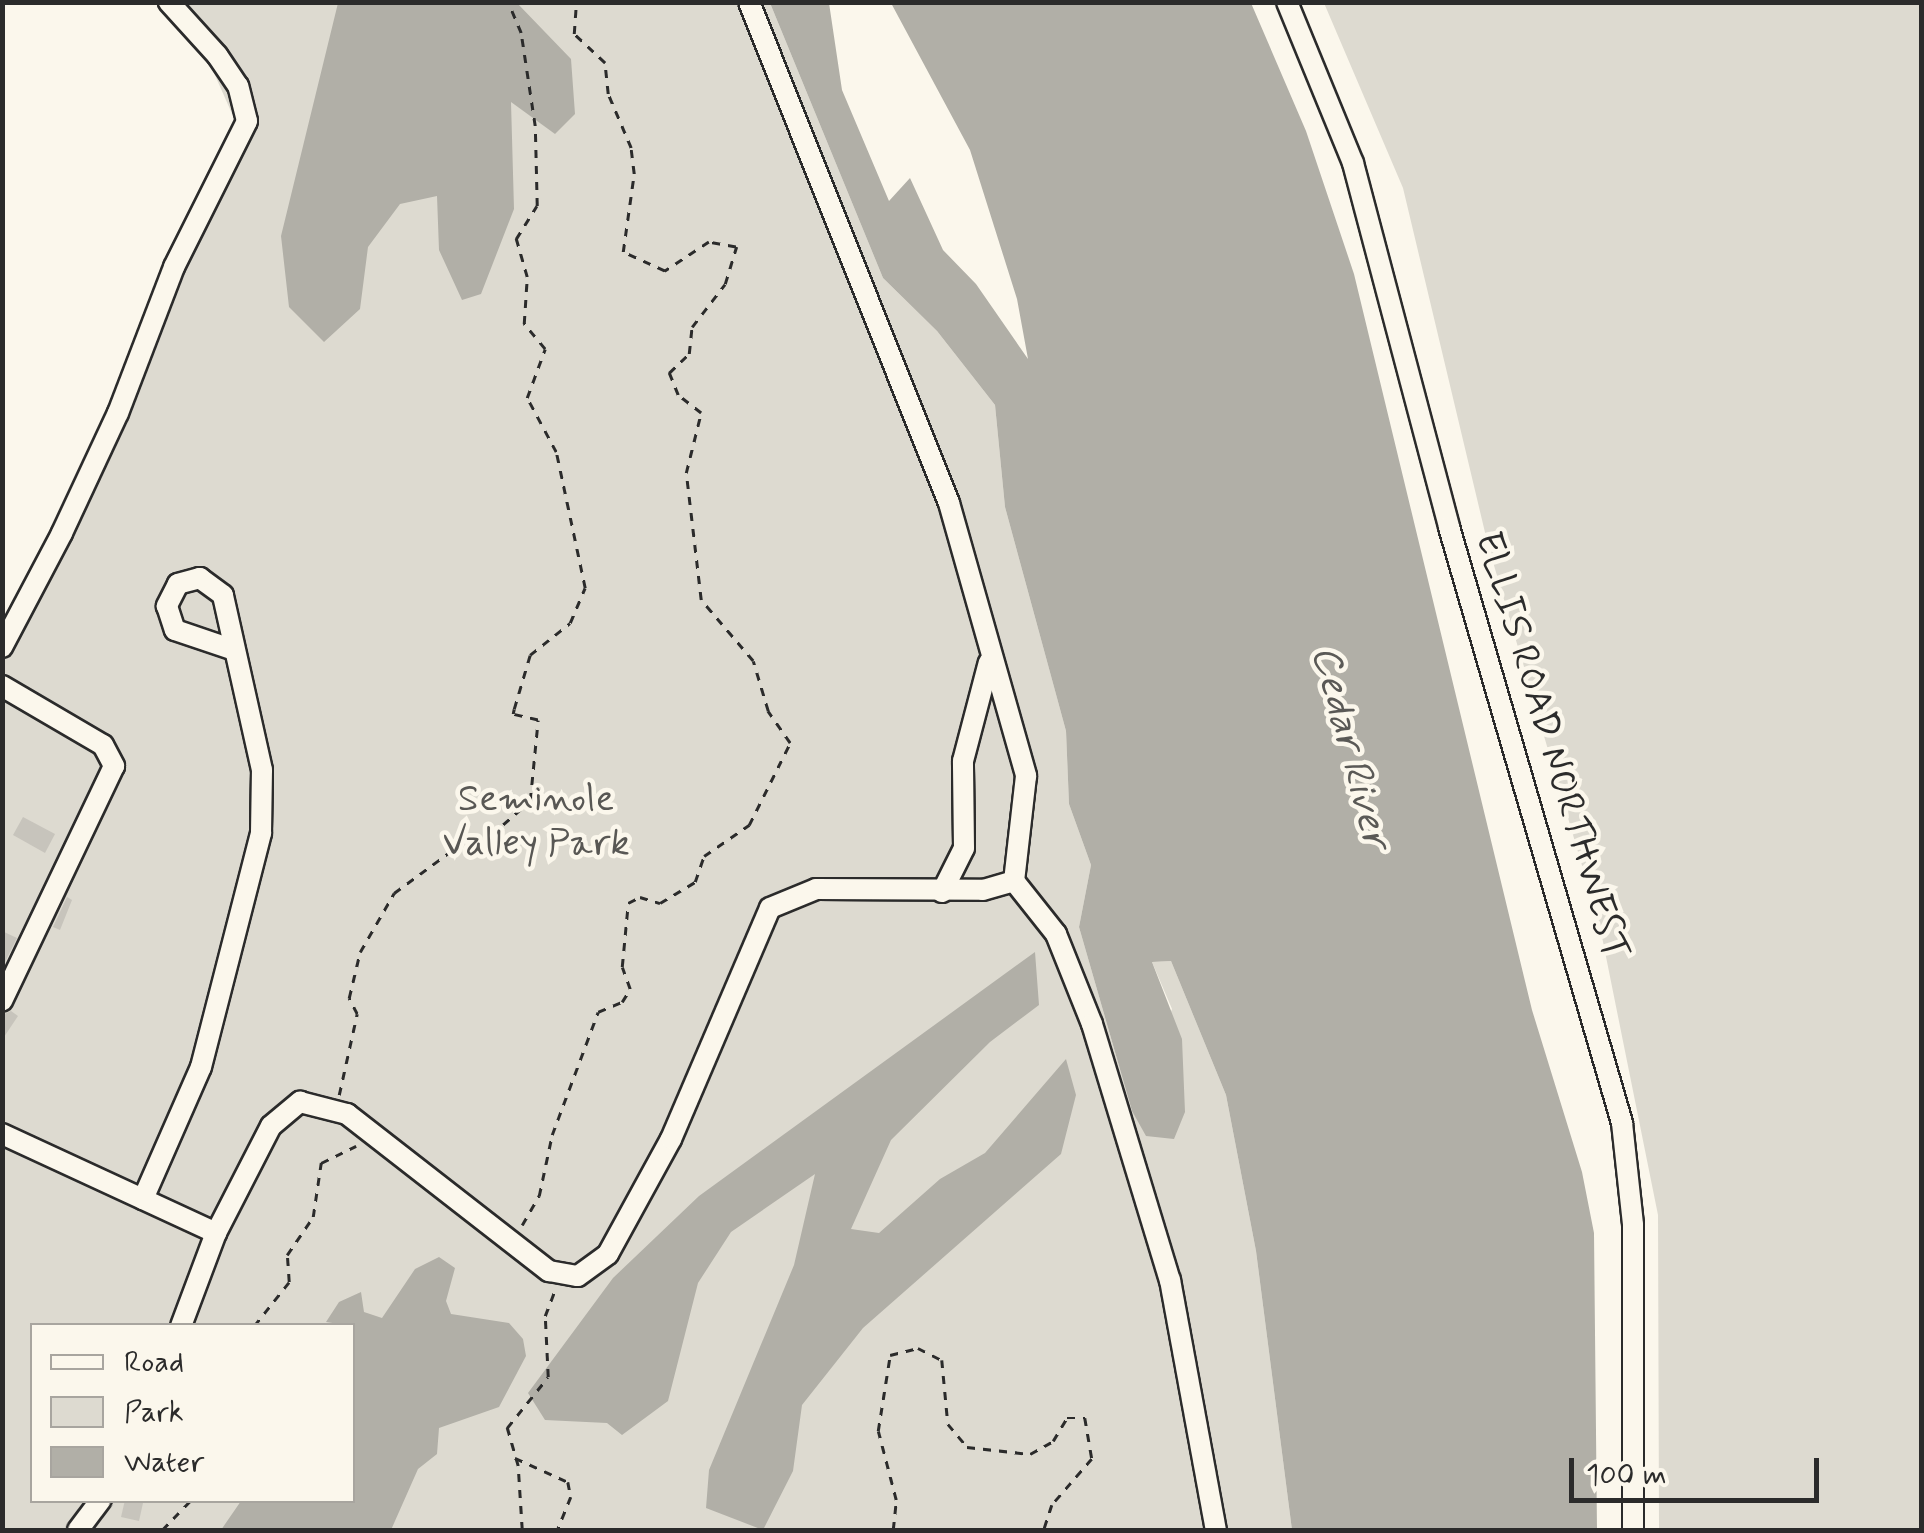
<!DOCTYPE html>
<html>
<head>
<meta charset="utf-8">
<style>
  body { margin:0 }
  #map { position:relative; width:1924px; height:1533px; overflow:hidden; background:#fbf7ec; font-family:Mynerve,sans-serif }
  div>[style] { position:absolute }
  .green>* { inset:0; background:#dddad0 }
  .water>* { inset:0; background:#b1afa7 }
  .building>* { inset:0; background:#c7c4bc }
  .path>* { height:2.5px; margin-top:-1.25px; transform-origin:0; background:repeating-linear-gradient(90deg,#2b2b2b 0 8px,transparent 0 16px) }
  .roads { filter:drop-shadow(2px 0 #2b2b2b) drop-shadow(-2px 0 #2b2b2b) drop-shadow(0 2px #2b2b2b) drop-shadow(0 -2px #2b2b2b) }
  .minor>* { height:20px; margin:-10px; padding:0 10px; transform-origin:10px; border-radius:10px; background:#fbf7ec }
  span { translate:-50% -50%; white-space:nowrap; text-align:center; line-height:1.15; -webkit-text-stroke:9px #fbf7ec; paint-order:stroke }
  .street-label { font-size:38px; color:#2b2b2b }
  .park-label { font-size:38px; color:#585754 }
  .water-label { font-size:40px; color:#5a5956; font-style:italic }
  .frame { position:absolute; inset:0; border:5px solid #2b2b2b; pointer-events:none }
  .legend { position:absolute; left:30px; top:1323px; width:325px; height:180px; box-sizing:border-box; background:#fbf7ec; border:2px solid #a8a59f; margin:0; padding:12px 18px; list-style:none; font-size:30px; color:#2b2b2b }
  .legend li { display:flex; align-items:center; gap:20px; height:50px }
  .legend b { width:50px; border:2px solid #a8a59f }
  .scale { position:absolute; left:1569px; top:1458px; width:250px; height:45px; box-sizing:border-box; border:5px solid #2b2b2b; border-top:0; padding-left:12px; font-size:30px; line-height:35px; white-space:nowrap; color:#2b2b2b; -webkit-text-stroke:8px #fbf7ec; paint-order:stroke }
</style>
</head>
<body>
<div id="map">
  <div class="green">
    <div style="clip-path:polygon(evenodd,183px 3px,770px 3px,883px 278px,937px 331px,995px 405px,1005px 507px,1066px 731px,1069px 804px,1091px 865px,1079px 927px,1132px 1111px,1172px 1009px,1152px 962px,1171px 961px,1226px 1095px,1256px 1251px,1292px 1530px,3px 1530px,3px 662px,241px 134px,183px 3px,32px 1326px,352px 1326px,352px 1500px,32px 1500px,32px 1326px)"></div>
    <div style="clip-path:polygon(1324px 3px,1921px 3px,1921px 1530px,1659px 1530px,1658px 1215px,1600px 927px,1488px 545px,1403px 188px)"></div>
  </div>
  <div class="water">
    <div style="clip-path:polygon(338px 3px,517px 3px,571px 59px,575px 114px,555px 134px,511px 102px,514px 209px,481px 294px,462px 300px,439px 250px,437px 196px,400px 204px,368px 247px,360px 309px,324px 342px,289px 307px,281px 236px)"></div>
    <div style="clip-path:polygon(770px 3px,829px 3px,842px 90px,889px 201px,910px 178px,943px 250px,976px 284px,1028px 359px,1017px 299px,970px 150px,891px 3px,1251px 3px,1306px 131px,1354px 274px,1532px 1010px,1582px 1172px,1594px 1233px,1597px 1530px,1292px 1530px,1256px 1251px,1226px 1095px,1171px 961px,1152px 962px,1182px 1039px,1185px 1112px,1174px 1139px,1146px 1136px,1132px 1111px,1079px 927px,1091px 865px,1069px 804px,1066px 731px,1005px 507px,995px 405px,937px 331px,883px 278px)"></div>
    <div style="clip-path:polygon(1035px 952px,1039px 1005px,990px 1042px,891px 1140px,851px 1229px,879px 1233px,940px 1179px,985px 1153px,1066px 1059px,1076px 1095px,1061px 1154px,863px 1328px,802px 1405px,793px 1471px,763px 1530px,706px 1508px,709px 1470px,794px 1265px,815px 1174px,731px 1232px,698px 1283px,668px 1401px,622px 1435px,607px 1423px,545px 1420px,528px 1393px,613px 1278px,699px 1196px)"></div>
    <div style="clip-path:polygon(439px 1257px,455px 1268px,446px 1301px,451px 1314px,509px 1323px,523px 1339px,526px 1356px,499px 1407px,439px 1428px,437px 1454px,418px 1469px,391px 1530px,221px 1530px,241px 1501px,352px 1500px,352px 1326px,326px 1322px,339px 1302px,361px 1292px,364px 1312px,382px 1318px,415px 1269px)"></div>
  </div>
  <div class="building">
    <div style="clip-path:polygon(23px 817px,55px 834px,45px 853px,13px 835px)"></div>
    <div style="clip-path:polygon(67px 897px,72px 900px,60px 930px,53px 927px)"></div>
    <div style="clip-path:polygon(2px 931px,17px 938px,2px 968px)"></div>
    <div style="clip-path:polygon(11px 1011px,18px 1016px,2px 1040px,2px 1015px)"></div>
    <div style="clip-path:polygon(125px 1500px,143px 1503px,139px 1521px,121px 1517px)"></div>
  </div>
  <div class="path">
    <div style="left:339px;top:1095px;width:83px;rotate:-77.5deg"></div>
    <div style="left:357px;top:1014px;width:18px;rotate:-117deg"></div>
    <div style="left:349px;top:998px;width:47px;rotate:-76.6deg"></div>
    <div style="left:360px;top:952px;width:68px;rotate:-60deg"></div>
    <div style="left:394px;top:893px;width:74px;rotate:-36.3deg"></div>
    <div style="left:454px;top:849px;width:40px;rotate:-21deg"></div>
    <div style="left:491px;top:835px;width:52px;rotate:-41.1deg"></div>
    <div style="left:530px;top:801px;width:81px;rotate:-84.4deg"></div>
    <div style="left:538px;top:720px;width:26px;rotate:-167deg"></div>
    <div style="left:513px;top:714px;width:5px;rotate:-79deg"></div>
    <div style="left:514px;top:709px;width:56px;rotate:-73.5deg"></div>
    <div style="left:530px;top:655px;width:51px;rotate:-38.7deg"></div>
    <div style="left:570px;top:623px;width:38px;rotate:-67deg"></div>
    <div style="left:585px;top:588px;width:139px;rotate:-102deg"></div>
    <div style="left:556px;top:452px;width:61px;rotate:-118.2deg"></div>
    <div style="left:527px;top:398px;width:52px;rotate:-69.8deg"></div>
    <div style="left:545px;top:349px;width:33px;rotate:-130deg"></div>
    <div style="left:524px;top:324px;width:47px;rotate:-86.3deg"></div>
    <div style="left:527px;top:277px;width:40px;rotate:-106deg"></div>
    <div style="left:516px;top:239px;width:39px;rotate:-58deg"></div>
    <div style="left:537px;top:206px;width:80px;rotate:-91.4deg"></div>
    <div style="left:535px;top:126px;width:94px;rotate:-98.6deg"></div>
    <div style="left:521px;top:33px;width:34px;rotate:-113deg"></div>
    <div style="left:522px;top:1225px;width:34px;rotate:-60deg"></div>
    <div style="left:539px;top:1196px;width:62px;rotate:-78deg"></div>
    <div style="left:552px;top:1135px;width:131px;rotate:-69.5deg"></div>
    <div style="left:598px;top:1012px;width:26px;rotate:-23deg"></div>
    <div style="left:622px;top:1002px;width:15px;rotate:-58deg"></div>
    <div style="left:630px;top:989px;width:23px;rotate:-110deg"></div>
    <div style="left:622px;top:967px;width:64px;rotate:-84.6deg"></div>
    <div style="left:628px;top:903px;width:13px;rotate:-27deg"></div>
    <div style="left:640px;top:897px;width:21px;rotate:17deg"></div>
    <div style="left:660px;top:903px;width:41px;rotate:-31deg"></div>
    <div style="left:695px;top:882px;width:28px;rotate:-71deg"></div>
    <div style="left:704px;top:856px;width:55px;rotate:-34.6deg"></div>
    <div style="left:749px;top:825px;width:92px;rotate:-63.4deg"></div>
    <div style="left:790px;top:743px;width:39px;rotate:-125deg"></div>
    <div style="left:768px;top:711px;width:52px;rotate:-106.7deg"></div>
    <div style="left:753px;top:661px;width:80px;rotate:-130.4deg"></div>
    <div style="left:701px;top:600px;width:128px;rotate:-96.7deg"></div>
    <div style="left:686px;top:473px;width:62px;rotate:-76deg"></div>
    <div style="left:701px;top:413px;width:29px;rotate:-142deg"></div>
    <div style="left:678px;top:395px;width:24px;rotate:-112deg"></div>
    <div style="left:669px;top:373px;width:28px;rotate:-44deg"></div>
    <div style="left:689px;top:354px;width:27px;rotate:-84deg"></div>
    <div style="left:692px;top:327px;width:54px;rotate:-52.5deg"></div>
    <div style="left:725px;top:284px;width:39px;rotate:-73deg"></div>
    <div style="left:736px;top:247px;width:27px;rotate:-170deg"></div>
    <div style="left:709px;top:242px;width:53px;rotate:146.6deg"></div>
    <div style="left:665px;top:271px;width:46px;rotate:-155.7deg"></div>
    <div style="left:623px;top:252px;width:79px;rotate:-82deg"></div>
    <div style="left:634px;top:174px;width:26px;rotate:-97deg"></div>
    <div style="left:631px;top:148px;width:59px;rotate:-113.1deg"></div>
    <div style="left:608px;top:94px;width:31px;rotate:-96deg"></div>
    <div style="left:605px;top:63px;width:42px;rotate:-136.9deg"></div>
    <div style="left:574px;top:34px;width:32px;rotate:-86deg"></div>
    <div style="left:254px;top:1326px;width:56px;rotate:-51.5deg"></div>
    <div style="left:289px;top:1282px;width:27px;rotate:-94deg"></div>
    <div style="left:287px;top:1255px;width:46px;rotate:-55.6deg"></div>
    <div style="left:313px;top:1217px;width:55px;rotate:-81.6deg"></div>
    <div style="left:321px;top:1163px;width:39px;rotate:-26deg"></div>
    <div style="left:515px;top:1458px;width:58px;rotate:24.4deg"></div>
    <div style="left:568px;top:1482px;width:15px;rotate:79deg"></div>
    <div style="left:571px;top:1497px;width:35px;rotate:112deg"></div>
    <div style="left:162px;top:1530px;width:42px;rotate:-46deg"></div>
    <div style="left:522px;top:1530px;width:64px;rotate:-93.6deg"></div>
    <div style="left:518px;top:1466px;width:40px;rotate:-106deg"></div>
    <div style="left:507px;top:1428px;width:65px;rotate:-51.2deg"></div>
    <div style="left:548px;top:1377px;width:61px;rotate:-92.8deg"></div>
    <div style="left:545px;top:1316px;width:25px;rotate:-69deg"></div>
    <div style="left:893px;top:1530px;width:30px;rotate:-84deg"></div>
    <div style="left:896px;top:1500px;width:71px;rotate:-104.6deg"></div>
    <div style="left:878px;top:1431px;width:77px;rotate:-81deg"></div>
    <div style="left:890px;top:1355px;width:29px;rotate:-14deg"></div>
    <div style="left:918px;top:1348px;width:27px;rotate:27deg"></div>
    <div style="left:942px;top:1360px;width:64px;rotate:84.6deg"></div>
    <div style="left:948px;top:1424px;width:30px;rotate:50deg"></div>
    <div style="left:967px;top:1447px;width:63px;rotate:6.3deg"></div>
    <div style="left:1030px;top:1454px;width:26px;rotate:-29deg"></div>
    <div style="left:1053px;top:1441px;width:27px;rotate:-59deg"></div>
    <div style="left:1067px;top:1418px;width:18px"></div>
    <div style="left:1085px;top:1418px;width:42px;rotate:80.3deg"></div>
    <div style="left:1092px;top:1459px;width:61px;rotate:131deg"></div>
    <div style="left:1052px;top:1505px;width:26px;rotate:108deg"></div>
  </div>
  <div class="roads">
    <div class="minor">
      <div style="left:749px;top:2px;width:539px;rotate:68.24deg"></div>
      <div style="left:949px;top:503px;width:284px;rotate:74.2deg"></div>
      <div style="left:1026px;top:776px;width:106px;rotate:96.5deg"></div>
      <div style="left:1014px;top:881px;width:68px;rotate:51.6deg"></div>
      <div style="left:1056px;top:934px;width:97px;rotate:68.2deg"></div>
      <div style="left:1092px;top:1024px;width:268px;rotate:73.1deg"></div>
      <div style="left:1170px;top:1280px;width:254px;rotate:79.6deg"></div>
      <div style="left:1287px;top:2px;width:174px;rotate:67.7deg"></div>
      <div style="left:1353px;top:163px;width:376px;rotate:75.2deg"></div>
      <div style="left:1449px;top:527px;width:621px;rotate:73.81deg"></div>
      <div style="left:1622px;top:1123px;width:103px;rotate:83.8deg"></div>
      <div style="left:1633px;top:1225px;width:305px;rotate:90deg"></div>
      <div style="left:2px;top:647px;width:129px;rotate:-62.2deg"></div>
      <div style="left:62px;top:533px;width:132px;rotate:-65deg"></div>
      <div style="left:118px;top:413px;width:156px;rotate:-69deg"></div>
      <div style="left:174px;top:267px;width:163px;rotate:-63.4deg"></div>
      <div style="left:247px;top:121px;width:36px;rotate:-104deg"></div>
      <div style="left:238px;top:86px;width:37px;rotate:-124deg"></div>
      <div style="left:217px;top:55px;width:72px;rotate:-132.2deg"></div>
      <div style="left:2px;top:686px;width:117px;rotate:30.3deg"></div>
      <div style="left:103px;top:745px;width:24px;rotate:62deg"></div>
      <div style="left:114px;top:766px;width:260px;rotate:115.5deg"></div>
      <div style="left:942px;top:892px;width:49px;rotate:-63.4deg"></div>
      <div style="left:964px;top:848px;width:87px;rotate:-90.7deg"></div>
      <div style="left:963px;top:761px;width:102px;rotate:-75.3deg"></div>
      <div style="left:2px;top:1134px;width:236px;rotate:24.8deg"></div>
      <div style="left:143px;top:1199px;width:144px;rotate:-66.3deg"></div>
      <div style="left:201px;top:1067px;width:242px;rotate:-75.6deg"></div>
      <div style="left:261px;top:833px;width:63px;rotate:-89.1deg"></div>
      <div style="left:262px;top:770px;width:179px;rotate:-102.6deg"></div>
      <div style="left:223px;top:595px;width:29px;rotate:-144deg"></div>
      <div style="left:200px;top:578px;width:23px;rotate:165deg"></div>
      <div style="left:178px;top:584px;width:25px;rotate:117deg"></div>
      <div style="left:167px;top:606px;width:25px;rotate:72deg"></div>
      <div style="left:175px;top:630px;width:62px;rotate:18.7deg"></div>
      <div style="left:181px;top:1326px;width:99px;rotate:-69.4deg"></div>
      <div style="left:216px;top:1233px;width:120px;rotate:-62.8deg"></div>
      <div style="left:271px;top:1126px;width:38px;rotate:-40deg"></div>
      <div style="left:300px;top:1102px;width:49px;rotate:14.3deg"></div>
      <div style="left:347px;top:1114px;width:256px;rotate:37.9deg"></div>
      <div style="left:549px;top:1271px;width:29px;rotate:10deg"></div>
      <div style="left:578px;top:1276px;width:37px;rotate:-36deg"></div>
      <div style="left:608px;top:1254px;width:131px;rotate:-61.3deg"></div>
      <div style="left:671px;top:1139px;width:251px;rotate:-66.8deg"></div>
      <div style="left:770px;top:908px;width:50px;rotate:-22.4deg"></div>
      <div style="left:816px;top:889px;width:167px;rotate:0.3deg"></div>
      <div style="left:983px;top:890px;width:32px;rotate:-16deg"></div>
      <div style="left:78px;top:1530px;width:38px;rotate:-53deg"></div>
    </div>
  </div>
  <div class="street-label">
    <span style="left:1551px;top:746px;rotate:73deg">ELLIS ROAD NORTHWEST</span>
  </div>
  <div class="park-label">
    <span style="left:536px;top:822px">Seminole<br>Valley Park</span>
  </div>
  <div class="water-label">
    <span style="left:1350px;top:747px;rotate:75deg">Cedar River</span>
  </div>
  <div class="frame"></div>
  <ul class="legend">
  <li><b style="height:12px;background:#fbf7ec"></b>Road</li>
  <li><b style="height:28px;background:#dddad0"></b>Park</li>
  <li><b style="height:28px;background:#b1afa7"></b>Water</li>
  </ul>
  <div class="scale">100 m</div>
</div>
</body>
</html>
